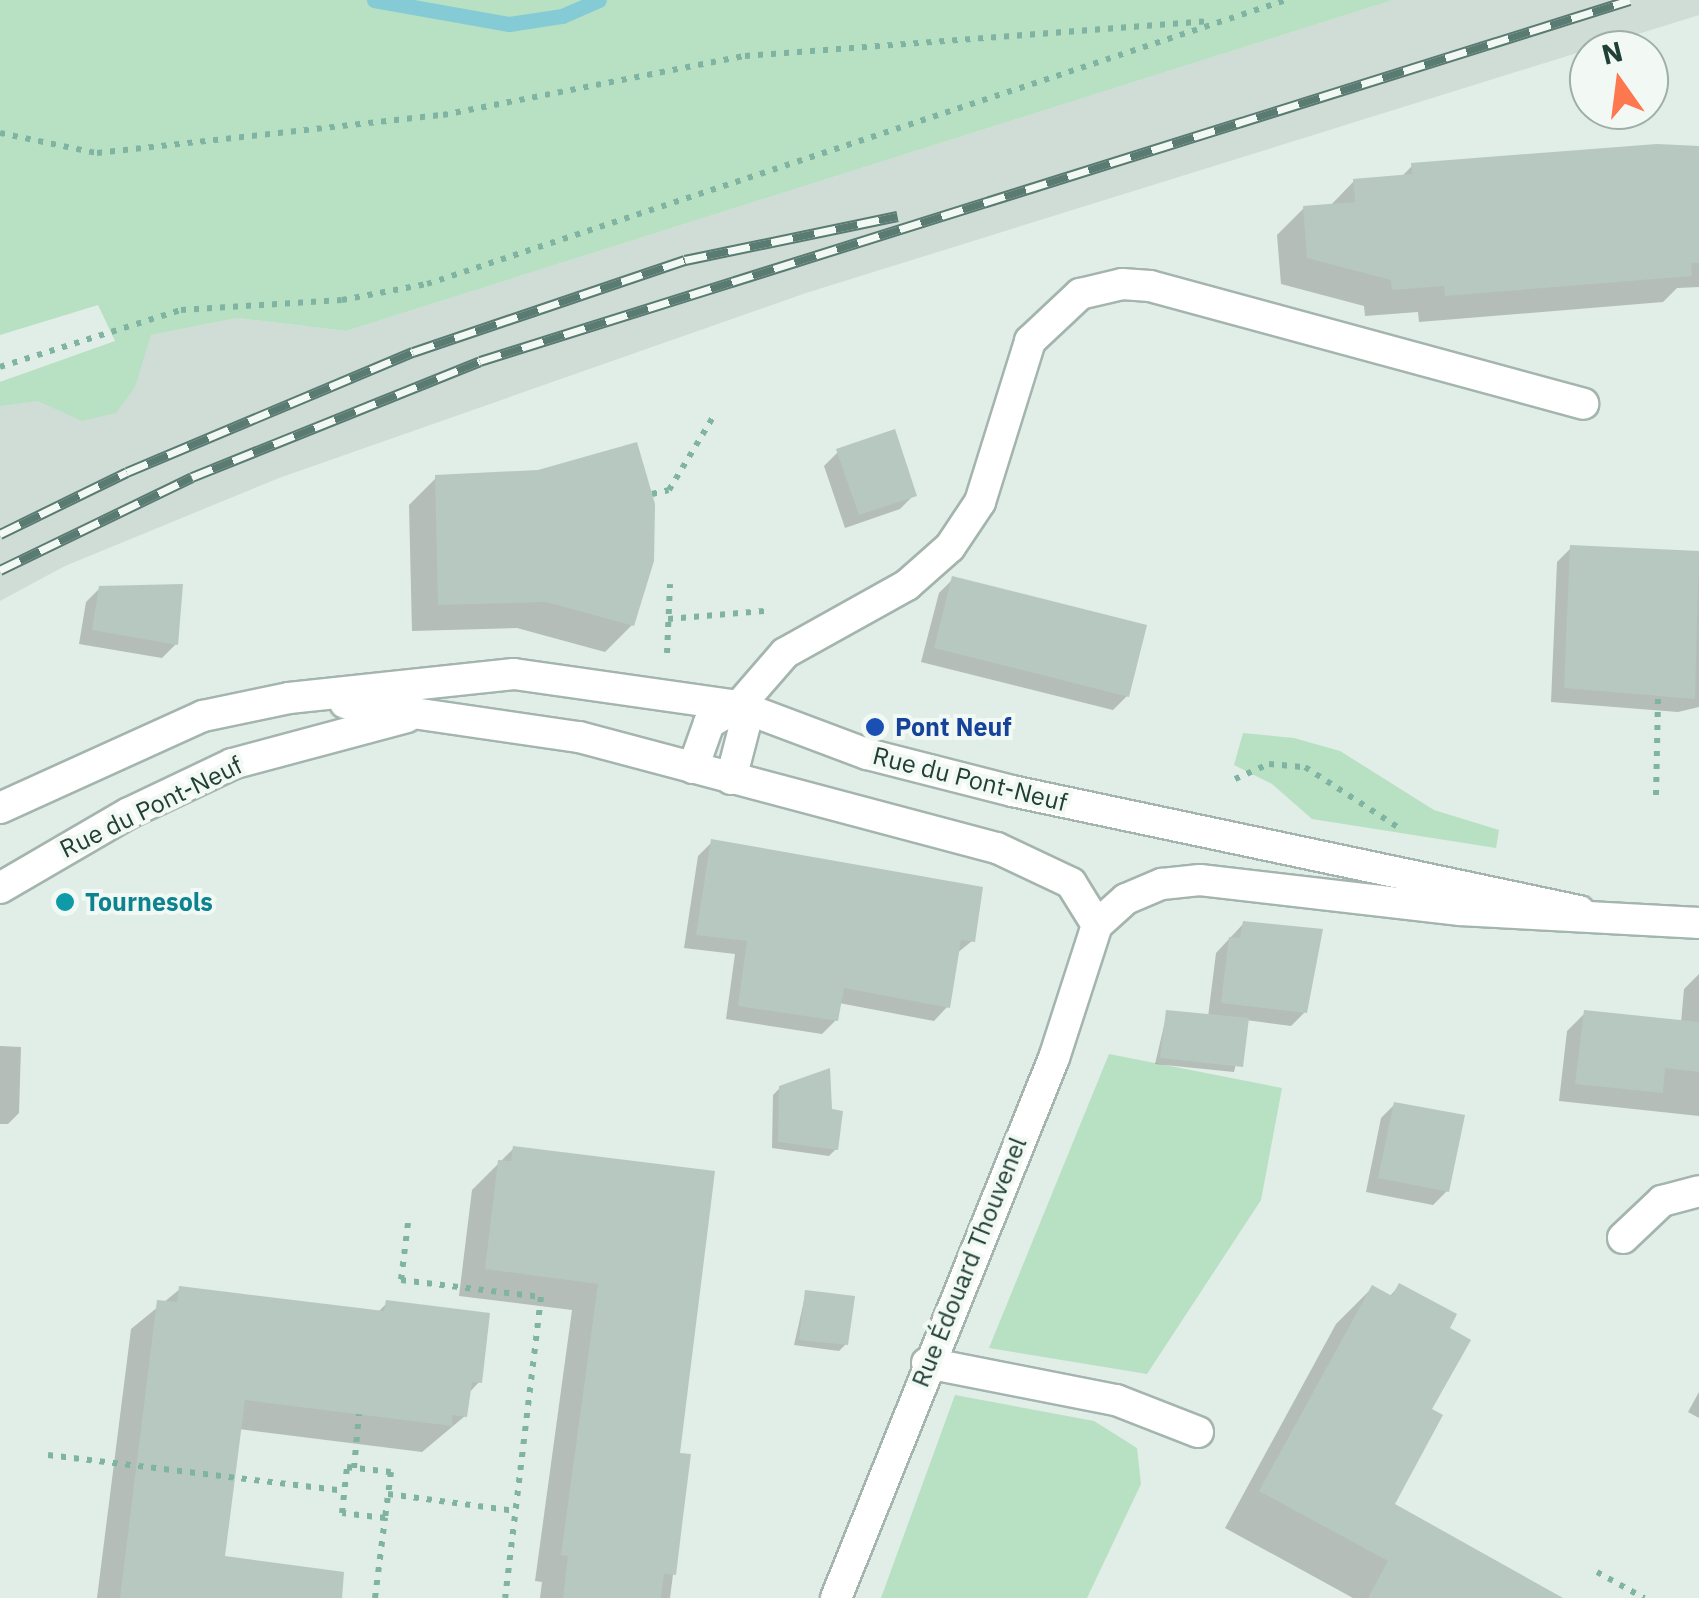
<!DOCTYPE html>
<html>
<head>
<meta charset="utf-8">
<style>
  body { margin:0 }
  #map { position:relative; width:1699px; height:1598px; overflow:hidden; background:#e1ede7; font-family:"IBM Plex Sans",sans-serif }
  div>[style] { position:absolute }
  .built>* { inset:0; background:#cfddd6 }
  .green>* { inset:0; background:#b8e0c2 }
  .shadow>* { inset:0; background:#0003 }
  .stream>* { height:15px; margin:-7.5px; padding:0 7.5px; transform-origin:7.5px; border-radius:7.5px; background:#84cbd6 }
  .building>* { inset:0; background:#b6c8c0 }
  .path>* { height:6px; margin-top:-3px; transform-origin:0; background:repeating-linear-gradient(90deg,#7fb3a2 0 5px,transparent 0 13px) }
  .roads { filter:drop-shadow(2px 0 #a3b5ae) drop-shadow(-2px 0 #a3b5ae) drop-shadow(0 2px #a3b5ae) drop-shadow(0 -2px #a3b5ae) }
  .minor>* { height:30px; margin:-15px; padding:0 15px; transform-origin:15px; border-radius:15px; background:#fff }
  .rail>* { height:11px; margin-top:-5.5px; transform-origin:0; background:repeating-linear-gradient(90deg,#f2f9f5 0 22px,#5a7b72 0 44px); box-sizing:border-box; border-block:2px solid #5a7b72 }
  .dots>* { width:28px; height:28px; translate:-50% -50%; box-sizing:border-box; border:5px solid #f2f9f5; border-radius:50% }
  span { translate:-50% -50%; white-space:nowrap; text-align:center; line-height:1.15; -webkit-text-stroke:8px #f2f9f5; paint-order:stroke }
  .transit-label { font-size:25px; color:#164399; font-weight:700 }
  .left { translate:0 -50%; text-align:left }
  .street-label { font-size:25px; color:#203f36 }
  .culture-label { font-size:25px; color:#0d838f; font-weight:700 }
  .north { position:absolute; left:1569px; top:30px; width:100px; height:100px; box-sizing:border-box; background:#f2f9f5; border:2px solid #9eafa9; border-radius:50%; rotate:346deg; font-size:28px; font-weight:700; line-height:40px; text-align:center; color:#203f36 }
  .north::after { content:''; display:block; margin:auto; width:35px; height:45px; background:#fd784f; clip-path:polygon(50% 0,100% 100%,50% 72%,0 100%) }
</style>
</head>
<body>
<div id="map">
  <div class="built">
    <div style="clip-path:polygon(1393px 0,1699px 0,1699px 15px,806px 293px,279px 478px,65px 566px,0 601px,0 382px,115px 342px,237px 318px,346px 331px)"></div>
  </div>
  <div class="green">
    <div style="clip-path:polygon(0 0,1393px 0,346px 331px,237px 318px,151px 335px,135px 387px,116px 413px,82px 421px,38px 401px,0 406px,0 382px,115px 341px,98px 305px,0 335px)"></div>
    <div style="clip-path:polygon(1243px 733px,1294px 738px,1340px 751px,1434px 810px,1499px 830px,1496px 848px,1312px 819px,1272px 784px,1234px 765px)"></div>
    <div style="clip-path:polygon(1109px 1054px,1282px 1088px,1261px 1200px,1147px 1374px,989px 1348px)"></div>
    <div style="clip-path:polygon(955px 1395px,1094px 1421px,1137px 1448px,1141px 1484px,1087px 1598px,881px 1598px)"></div>
  </div>
  <div class="shadow">
    <div style="clip-path:polygon(1699px 147px,1699px 287px,1677px 288px,1663px 302px,1419px 322px,1418px 312px,1365px 316px,1364px 306px,1281px 284px,1277px 235px,1304px 208px,1330px 206px,1354px 181px,1400px 178px,1413px 165px)"></div>
    <div style="clip-path:polygon(838px 452px,914px 495px,900px 509px,845px 528px,824px 466px)"></div>
    <div style="clip-path:polygon(436px 478px,632px 625px,605px 652px,517px 628px,412px 631px,409px 505px)"></div>
    <div style="clip-path:polygon(1571px 548px,1699px 554px,1699px 707px,1678px 712px,1551px 702px,1557px 562px)"></div>
    <div style="clip-path:polygon(953px 579px,1127px 696px,1113px 710px,921px 662px,939px 593px)"></div>
    <div style="clip-path:polygon(100px 588px,176px 644px,162px 658px,79px 644px,86px 602px)"></div>
    <div style="clip-path:polygon(712px 842px,972px 941px,956px 954px,947px 1007px,934px 1021px,839px 1003px,836px 1020px,822px 1034px,726px 1019px,735px 954px,684px 948px,698px 856px)"></div>
    <div style="clip-path:polygon(1244px 923px,1305px 1012px,1291px 1026px,1246px 1020px,1234px 1072px,1155px 1064px,1167px 1013px,1208px 1017px,1216px 953px)"></div>
    <div style="clip-path:polygon(1699px 974px,1699px 1116px,1559px 1101px,1567px 1031px,1585px 1013px,1681px 1023px,1684px 989px)"></div>
    <div style="clip-path:polygon(0 1046px,21px 1047px,19px 1113px,8px 1124px,0 1124px)"></div>
    <div style="clip-path:polygon(780px 1088px,830px 1111px,836px 1149px,829px 1156px,772px 1148px,773px 1095px)"></div>
    <div style="clip-path:polygon(1395px 1104px,1447px 1191px,1433px 1205px,1366px 1192px,1381px 1118px)"></div>
    <div style="clip-path:polygon(514px 1148px,712px 1174px,677px 1455px,688px 1457px,670px 1598px,540px 1598px,542px 1582px,535px 1581px,572px 1310px,459px 1296px,472px 1190px)"></div>
    <div style="clip-path:polygon(1399px 1286px,1447px 1329px,1429px 1410px,1392px 1505px,1562px 1598px,1353px 1598px,1225px 1528px,1336px 1324px,1372px 1288px,1389px 1297px)"></div>
    <div style="clip-path:polygon(180px 1289px,377px 1313px,387px 1303px,479px 1382px,468px 1394px,465px 1416px,422px 1452px,239px 1429px,223px 1558px,321px 1598px,97px 1598px,131px 1329px)"></div>
    <div style="clip-path:polygon(806px 1292px,846px 1344px,839px 1351px,794px 1345px)"></div>
    <div style="clip-path:polygon(1699px 1392px,1699px 1418px,1688px 1412px)"></div>
  </div>
  <div class="stream">
    <div style="left:374px;top:0;width:137px;rotate:10.1deg"></div>
    <div style="left:509px;top:24px;width:54px;rotate:-8.6deg"></div>
    <div style="left:562px;top:16px;width:40px;rotate:-23.4deg"></div>
  </div>
  <div class="building">
    <div style="clip-path:polygon(1657px 144px,1699px 146px,1699px 263px,1691px 263px,1692px 276px,1445px 296px,1444px 286px,1392px 290px,1391px 280px,1307px 258px,1303px 206px,1355px 202px,1353px 179px,1412px 174px,1411px 163px)"></div>
    <div style="clip-path:polygon(895px 429px,917px 496px,859px 515px,836px 449px)"></div>
    <div style="clip-path:polygon(637px 442px,655px 504px,654px 561px,634px 626px,546px 602px,438px 605px,435px 475px,538px 470px)"></div>
    <div style="clip-path:polygon(1570px 545px,1699px 551px,1695px 699px,1564px 688px)"></div>
    <div style="clip-path:polygon(952px 576px,1147px 625px,1129px 697px,934px 648px)"></div>
    <div style="clip-path:polygon(183px 584px,178px 645px,92px 630px,99px 586px)"></div>
    <div style="clip-path:polygon(711px 839px,983px 887px,975px 942px,961px 940px,950px 1008px,844px 988px,838px 1021px,738px 1006px,747px 941px,696px 935px)"></div>
    <div style="clip-path:polygon(1243px 921px,1323px 929px,1307px 1013px,1221px 1003px,1229px 937px,1240px 938px)"></div>
    <div style="clip-path:polygon(1166px 1010px,1249px 1018px,1243px 1067px,1160px 1058px)"></div>
    <div style="clip-path:polygon(1584px 1010px,1699px 1022px,1699px 1072px,1665px 1068px,1663px 1093px,1575px 1084px)"></div>
    <div style="clip-path:polygon(830px 1068px,832px 1109px,843px 1111px,838px 1150px,778px 1142px,779px 1086px)"></div>
    <div style="clip-path:polygon(1394px 1102px,1465px 1115px,1449px 1192px,1378px 1178px)"></div>
    <div style="clip-path:polygon(513px 1146px,715px 1171px,680px 1453px,691px 1454px,683px 1517px,676px 1575px,664px 1574px,661px 1598px,563px 1598px,568px 1556px,561px 1555px,598px 1284px,485px 1269px,498px 1160px,511px 1161px)"></div>
    <div style="clip-path:polygon(1399px 1283px,1457px 1314px,1450px 1328px,1471px 1340px,1432px 1409px,1443px 1415px,1395px 1504px,1563px 1598px,1368px 1598px,1388px 1561px,1259px 1491px,1372px 1285px,1392px 1296px)"></div>
    <div style="clip-path:polygon(179px 1286px,384px 1311px,386px 1300px,490px 1313px,482px 1383px,472px 1382px,467px 1417px,452px 1415px,452px 1426px,245px 1400px,225px 1556px,344px 1572px,342px 1598px,120px 1598px,157px 1300px,177px 1302px)"></div>
    <div style="clip-path:polygon(805px 1290px,855px 1296px,848px 1345px,799px 1340px)"></div>
  </div>
  <div class="path">
    <div style="left:0;top:133px;width:99px;rotate:11.7deg"></div>
    <div style="left:97px;top:153px;width:348px;rotate:-6.3deg"></div>
    <div style="left:443px;top:115px;width:308px;rotate:-11.1deg"></div>
    <div style="left:745px;top:56px;width:463px;rotate:-4.3deg"></div>
    <div style="left:0;top:367px;width:190px;rotate:-17.5deg"></div>
    <div style="left:181px;top:310px;width:161px;rotate:-3.6deg"></div>
    <div style="left:342px;top:300px;width:86px;rotate:-10.7deg"></div>
    <div style="left:427px;top:284px;width:905px;rotate:-18.29deg"></div>
    <div style="left:652px;top:494px;width:17px;rotate:-13deg"></div>
    <div style="left:669px;top:490px;width:85px;rotate:-58.9deg"></div>
    <div style="left:668px;top:619px;width:97px;rotate:-4.7deg"></div>
    <div style="left:667px;top:653px;width:69px;rotate:-87.5deg"></div>
    <div style="left:1235px;top:779px;width:37px;rotate:-24deg"></div>
    <div style="left:1269px;top:764px;width:36px;rotate:5deg"></div>
    <div style="left:1305px;top:767px;width:114px;rotate:32.9deg"></div>
    <div style="left:1656px;top:795px;width:98px;rotate:-88.8deg"></div>
    <div style="left:408px;top:1223px;width:57px;rotate:97deg"></div>
    <div style="left:401px;top:1280px;width:141px;rotate:6.9deg"></div>
    <div style="left:541px;top:1297px;width:303px;rotate:96.8deg"></div>
    <div style="left:48px;top:1455px;width:298px;rotate:6.9deg"></div>
    <div style="left:347px;top:1467px;width:44px;rotate:6.5deg"></div>
    <div style="left:391px;top:1472px;width:46px;rotate:97.4deg"></div>
    <div style="left:385px;top:1518px;width:43px;rotate:-173.4deg"></div>
    <div style="left:342px;top:1513px;width:46px;rotate:-83.8deg"></div>
    <div style="left:354px;top:1468px;width:54px;rotate:-84.7deg"></div>
    <div style="left:388px;top:1494px;width:128px;rotate:7.6deg"></div>
    <div style="left:1597px;top:1572px;width:54px;rotate:29deg"></div>
    <div style="left:375px;top:1598px;width:81px;rotate:-82.9deg"></div>
  </div>
  <div class="roads">
    <div class="minor">
      <div style="left:345px;top:703px;width:236px;rotate:8.3deg"></div>
      <div style="left:579px;top:737px;width:432px;rotate:14.9deg"></div>
      <div style="left:997px;top:848px;width:82px;rotate:25.3deg"></div>
      <div style="left:1071px;top:883px;width:49px;rotate:58.2deg"></div>
      <div style="left:693px;top:768px;width:48px;rotate:-70.4deg"></div>
      <div style="left:709px;top:723px;width:34px;rotate:-30deg"></div>
      <div style="left:739px;top:706px;width:70px;rotate:-49deg"></div>
      <div style="left:785px;top:653px;width:140px;rotate:-29.1deg"></div>
      <div style="left:907px;top:585px;width:57px;rotate:-41.5deg"></div>
      <div style="left:950px;top:547px;width:54px;rotate:-56.3deg"></div>
      <div style="left:980px;top:502px;width:169px;rotate:-72.7deg"></div>
      <div style="left:1030px;top:341px;width:69px;rotate:-43.2deg"></div>
      <div style="left:1080px;top:294px;width:43px;rotate:-13.4deg"></div>
      <div style="left:1122px;top:284px;width:28px;rotate:4deg"></div>
      <div style="left:1150px;top:286px;width:449px;rotate:15.2deg"></div>
      <div style="left:731px;top:779px;width:56px;rotate:-75.5deg"></div>
      <div style="left:745px;top:725px;width:20px;rotate:-108deg"></div>
      <div style="left:0;top:808px;width:223px;rotate:-24.4deg"></div>
      <div style="left:203px;top:716px;width:88px;rotate:-11.8deg"></div>
      <div style="left:289px;top:698px;width:226px;rotate:-6.1deg"></div>
      <div style="left:514px;top:674px;width:227px;rotate:8.1deg"></div>
      <div style="left:739px;top:706px;width:137px;rotate:20.6deg"></div>
      <div style="left:867px;top:754px;width:150px;rotate:14.3deg"></div>
      <div style="left:1012px;top:791px;width:580px;rotate:11.95deg"></div>
      <div style="left:0;top:888px;width:149px;rotate:-30.2deg"></div>
      <div style="left:129px;top:813px;width:114px;rotate:-25.4deg"></div>
      <div style="left:232px;top:764px;width:181px;rotate:-15deg"></div>
      <div style="left:1623px;top:1238px;width:54px;rotate:-43.5deg"></div>
      <div style="left:1662px;top:1201px;width:38px;rotate:-15deg"></div>
      <div style="left:927px;top:1363px;width:193px;rotate:11.1deg"></div>
      <div style="left:1116px;top:1400px;width:88px;rotate:21.3deg"></div>
      <div style="left:836px;top:1598px;width:582px;rotate:-68.02deg"></div>
      <div style="left:1054px;top:1058px;width:140px;rotate:-72.1deg"></div>
      <div style="left:1097px;top:925px;width:39px;rotate:-42deg"></div>
      <div style="left:1126px;top:899px;width:39px;rotate:-23deg"></div>
      <div style="left:1162px;top:884px;width:38px;rotate:-6deg"></div>
      <div style="left:1200px;top:880px;width:262px;rotate:6.6deg"></div>
      <div style="left:1460px;top:910px;width:239px;rotate:3.1deg"></div>
    </div>
  </div>
  <div class="rail">
    <div style="left:0;top:534px;width:141px;rotate:-26deg"></div>
    <div style="left:127px;top:472px;width:310px;rotate:-22.8deg"></div>
    <div style="left:413px;top:352px;width:287px;rotate:-18.7deg"></div>
    <div style="left:685px;top:260px;width:217px;rotate:-11.7deg"></div>
    <div style="left:0;top:570px;width:213px;rotate:-25.8deg"></div>
    <div style="left:192px;top:477px;width:310px;rotate:-21.9deg"></div>
    <div style="left:480px;top:361px;width:1205px;rotate:-17.43deg"></div>
  </div>
  <div class="dots">
    <div style="left:875px;top:727px;background:#1a4fb4"></div>
    <div style="left:65px;top:902px;background:#0f9aa8"></div>
  </div>
  <div class="transit-label">
    <span class="left" style="left:895px;top:727px">Pont Neuf</span>
  </div>
  <div class="street-label">
    <span style="left:970px;top:779px;rotate:14deg">Rue du Pont-Neuf</span>
    <span style="left:151px;top:807px;rotate:-26deg">Rue du Pont-Neuf</span>
    <span style="left:969px;top:1262px;rotate:-68deg">Rue Édouard Thouvenel</span>
  </div>
  <div class="culture-label">
    <span class="left" style="left:85px;top:902px">Tournesols</span>
  </div>
  <div class="north">N</div>
</div>
</body>
</html>
